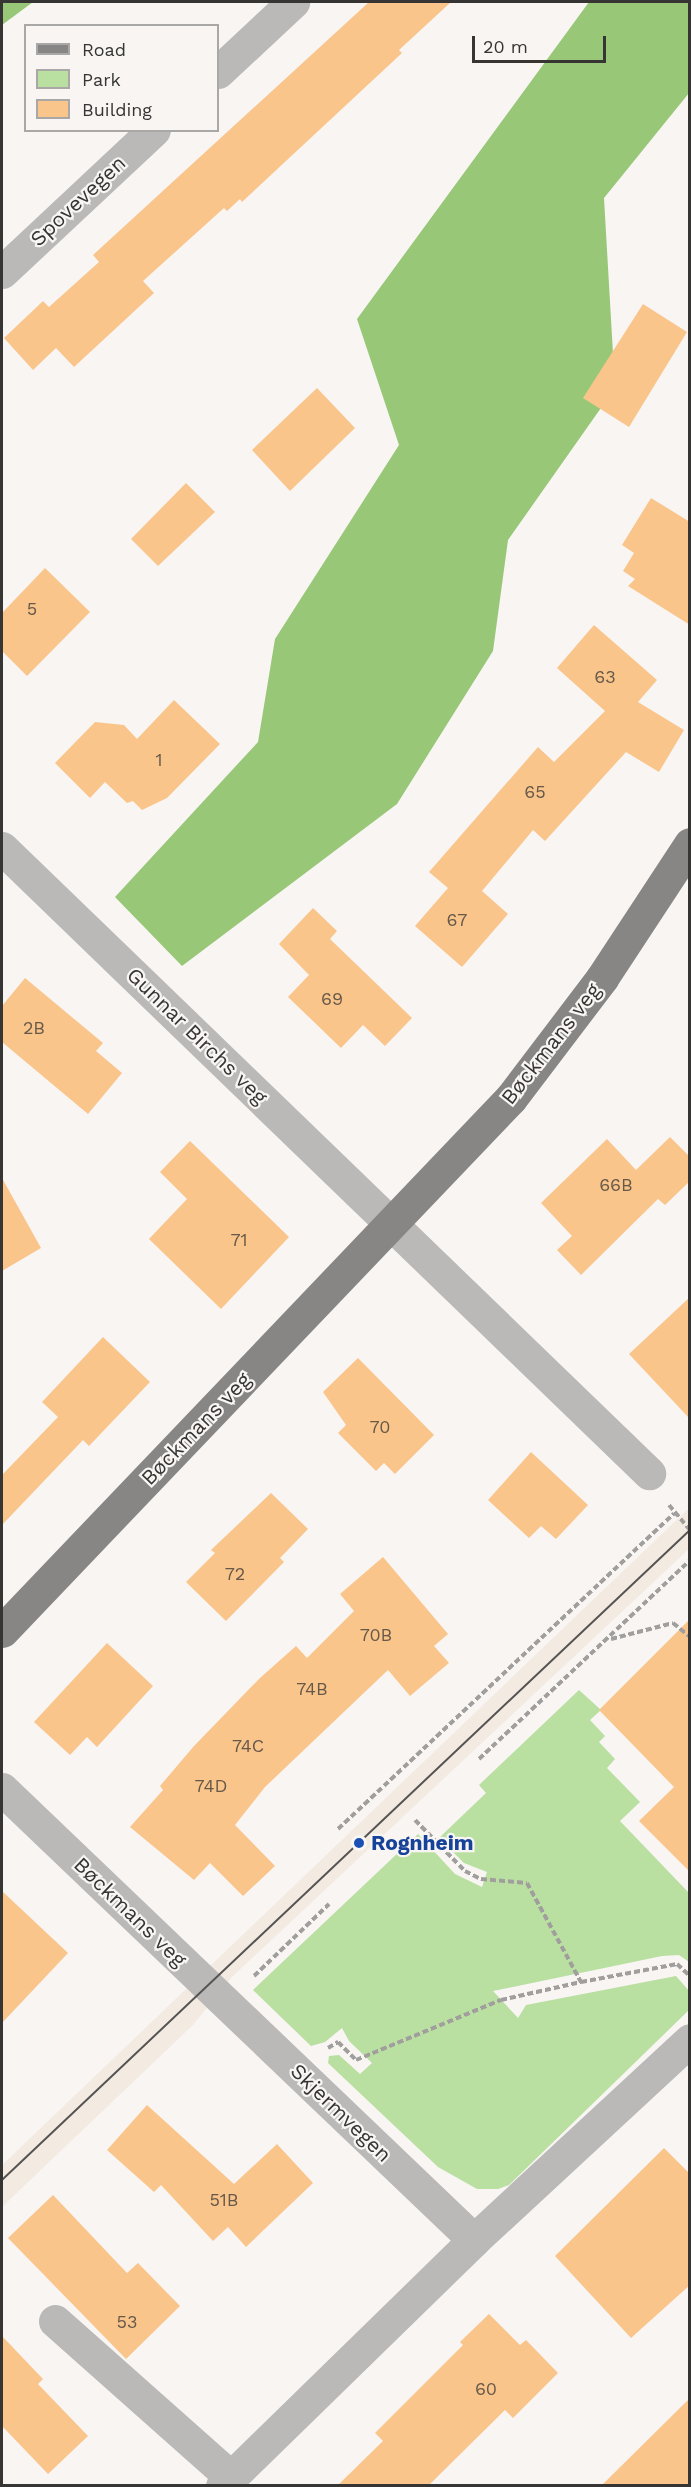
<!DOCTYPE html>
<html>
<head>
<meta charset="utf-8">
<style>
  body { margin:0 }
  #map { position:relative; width:691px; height:2487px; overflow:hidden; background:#f8f5f3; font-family:"Work Sans",sans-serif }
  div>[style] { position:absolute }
  .built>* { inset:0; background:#f3ebe2 }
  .green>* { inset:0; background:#b9dfa1 }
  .forest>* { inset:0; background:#98c777 }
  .building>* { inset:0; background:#fac58b }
  .path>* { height:4px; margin-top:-2px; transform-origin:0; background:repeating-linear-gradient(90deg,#a19f9d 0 6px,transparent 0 9px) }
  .minor>* { height:33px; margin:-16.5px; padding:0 16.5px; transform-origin:16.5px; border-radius:16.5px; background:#bab9b8 }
  .major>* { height:33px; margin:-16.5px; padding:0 16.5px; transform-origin:16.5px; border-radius:16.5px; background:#888684 }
  .tram>* { height:1.5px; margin:-0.75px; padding:0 0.75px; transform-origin:0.75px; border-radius:0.75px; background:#555453 }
  .dots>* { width:16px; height:16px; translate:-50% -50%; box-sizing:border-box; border:3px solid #f8f5f3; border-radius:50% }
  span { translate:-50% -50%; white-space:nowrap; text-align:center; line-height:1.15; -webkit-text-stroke:4.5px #f8f5f3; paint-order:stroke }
  .number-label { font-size:18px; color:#67594a }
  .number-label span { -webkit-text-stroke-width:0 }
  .street-label { font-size:21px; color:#363534 }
  .transit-label { font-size:21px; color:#164399; font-weight:700 }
  .left { translate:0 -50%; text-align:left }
  .frame { position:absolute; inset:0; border:3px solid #363534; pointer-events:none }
  .legend { position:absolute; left:24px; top:24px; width:195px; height:108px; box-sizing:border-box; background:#f8f5f3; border:2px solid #aaa8a7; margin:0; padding:8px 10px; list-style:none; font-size:18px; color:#363534 }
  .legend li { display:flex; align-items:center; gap:12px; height:30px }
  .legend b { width:30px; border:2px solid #aaa8a7 }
  .scale { position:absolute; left:472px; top:36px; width:134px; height:27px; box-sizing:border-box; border:3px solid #363534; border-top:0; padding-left:8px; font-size:18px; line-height:21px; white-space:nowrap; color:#363534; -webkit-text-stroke:4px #f8f5f3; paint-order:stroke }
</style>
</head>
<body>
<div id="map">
  <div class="built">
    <div style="clip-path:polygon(689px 1508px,689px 1549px,232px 1977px,193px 2025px,2px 2207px,2px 2165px)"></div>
  </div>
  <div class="green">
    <div style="clip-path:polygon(579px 1690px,601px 1710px,590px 1720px,605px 1736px,599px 1742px,615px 1759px,607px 1768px,640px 1802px,620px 1821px,689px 1893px,689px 1962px,679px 1955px,662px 1956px,493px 1991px,518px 2018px,526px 2005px,676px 1976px,690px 1992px,689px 2010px,509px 2185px,498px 2189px,477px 2189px,438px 2167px,328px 2063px,329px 2056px,339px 2055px,360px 2074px,372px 2063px,349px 2041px,342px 2028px,325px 2042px,311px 2046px,253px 1990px,418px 1834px,455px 1874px,482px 1887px,487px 1872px,464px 1863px,439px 1838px,486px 1793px,479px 1785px)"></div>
  </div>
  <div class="forest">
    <div style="clip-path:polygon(2px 2px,33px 2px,2px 25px)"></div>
    <div style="clip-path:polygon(589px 2px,689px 2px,689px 93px,604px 198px,615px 388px,508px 540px,493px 651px,397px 804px,182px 966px,115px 897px,258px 742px,275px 639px,399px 445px,357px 319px)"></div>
  </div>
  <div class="building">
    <div style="clip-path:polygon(369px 2px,451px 2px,399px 50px,402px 53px,242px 202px,240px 199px,227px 211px,224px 208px,143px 281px,154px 293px,74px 367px,56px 348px,33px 370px,4px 338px,43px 301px,49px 307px,99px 262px,93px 255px)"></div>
    <div style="clip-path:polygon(643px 304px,687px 332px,629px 427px,583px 398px)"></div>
    <div style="clip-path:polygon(317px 388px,355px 428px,290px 491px,252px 450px)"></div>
    <div style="clip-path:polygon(186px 483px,215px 512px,158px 566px,131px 539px)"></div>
    <div style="clip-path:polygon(651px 498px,690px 522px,690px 625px,628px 586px,635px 579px,623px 571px,634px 553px,622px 545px)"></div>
    <div style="clip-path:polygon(45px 568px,90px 612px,27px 676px,2px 651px,2px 613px)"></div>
    <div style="clip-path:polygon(594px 625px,657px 680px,638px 702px,684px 730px,659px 772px,626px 752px,545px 841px,533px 830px,482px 891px,508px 914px,462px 967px,415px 926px,448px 888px,429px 872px,538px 747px,554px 762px,605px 711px,557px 668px)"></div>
    <div style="clip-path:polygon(174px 700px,220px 744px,167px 798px,142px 810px,133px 801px,127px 803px,105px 782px,90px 798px,55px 763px,95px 722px,124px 725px,137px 739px)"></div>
    <div style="clip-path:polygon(313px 908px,337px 931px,330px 939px,412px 1018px,385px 1046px,363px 1025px,341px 1048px,288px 997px,309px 975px,279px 944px)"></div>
    <div style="clip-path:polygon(25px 978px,103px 1043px,96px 1051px,122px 1073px,88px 1114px,2px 1042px,2px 1006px)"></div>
    <div style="clip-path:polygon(670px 1137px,690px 1157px,690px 1181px,665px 1205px,658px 1199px,581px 1275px,557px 1250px,572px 1236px,541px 1203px,607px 1139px,636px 1170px)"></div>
    <div style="clip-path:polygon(190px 1141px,289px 1237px,221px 1309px,149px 1239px,187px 1199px,160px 1172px)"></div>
    <div style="clip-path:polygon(2px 1178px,41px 1248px,2px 1271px)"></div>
    <div style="clip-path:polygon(690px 1297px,690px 1314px,689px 1418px,629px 1354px)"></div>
    <div style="clip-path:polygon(103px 1337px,150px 1382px,89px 1446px,83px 1440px,2px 1525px,2px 1475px,58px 1417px,42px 1402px)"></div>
    <div style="clip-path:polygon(358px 1358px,434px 1435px,395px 1474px,384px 1463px,376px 1471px,338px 1433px,346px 1425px,323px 1392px)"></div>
    <div style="clip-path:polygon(531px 1452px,588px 1505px,556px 1539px,541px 1526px,529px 1538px,488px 1500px)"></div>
    <div style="clip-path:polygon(271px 1493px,308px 1529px,280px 1558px,284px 1562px,226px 1621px,186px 1582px,215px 1553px,211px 1550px)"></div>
    <div style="clip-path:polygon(383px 1557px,448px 1634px,434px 1646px,449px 1663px,410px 1696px,388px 1670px,265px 1787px,235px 1825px,275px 1866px,243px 1896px,210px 1863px,194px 1880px,130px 1827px,163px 1790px,160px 1786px,194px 1746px,260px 1678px,296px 1646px,307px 1658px,354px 1611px,340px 1594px)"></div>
    <div style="clip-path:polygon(690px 1619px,690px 1872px,639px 1821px,674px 1787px,599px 1710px)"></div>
    <div style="clip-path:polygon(107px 1643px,153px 1686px,97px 1747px,87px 1737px,70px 1755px,34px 1722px)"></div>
    <div style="clip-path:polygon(2px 1891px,68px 1953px,2px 2023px)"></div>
    <div style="clip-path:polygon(147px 2105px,234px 2184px,277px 2144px,313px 2183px,246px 2247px,228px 2227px,213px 2241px,161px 2185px,154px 2192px,107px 2150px)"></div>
    <div style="clip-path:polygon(664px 2148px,690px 2174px,690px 2285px,631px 2338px,555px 2256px)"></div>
    <div style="clip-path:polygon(53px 2195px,127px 2273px,138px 2263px,180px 2306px,126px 2359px,8px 2238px)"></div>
    <div style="clip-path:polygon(489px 2314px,520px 2345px,526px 2340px,558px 2373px,513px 2418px,505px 2410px,428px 2486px,337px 2486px,383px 2441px,375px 2433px,463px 2345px,460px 2342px)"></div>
    <div style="clip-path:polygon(2px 2336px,43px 2379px,38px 2384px,88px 2436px,48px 2474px,2px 2426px)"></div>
    <div style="clip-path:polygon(690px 2398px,690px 2486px,601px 2486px)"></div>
  </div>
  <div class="path">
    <div style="left:669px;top:1505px;width:33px;rotate:50deg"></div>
    <div style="left:611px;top:1639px;width:64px;rotate:-14.5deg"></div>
    <div style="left:673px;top:1623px;width:22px;rotate:39deg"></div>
    <div style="left:479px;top:1759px;width:290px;rotate:-43.3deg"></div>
    <div style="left:415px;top:1820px;width:71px;rotate:45.6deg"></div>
    <div style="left:465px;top:1871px;width:18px;rotate:27deg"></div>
    <div style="left:481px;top:1879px;width:46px;rotate:5deg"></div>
    <div style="left:527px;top:1883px;width:113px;rotate:61.4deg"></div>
    <div style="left:581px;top:1982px;width:98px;rotate:-10.6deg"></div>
    <div style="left:677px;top:1964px;width:18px;rotate:43deg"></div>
    <div style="left:338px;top:1829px;width:461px;rotate:-43.2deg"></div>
    <div style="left:254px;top:1976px;width:104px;rotate:-43.8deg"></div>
    <div style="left:328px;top:2048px;width:12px;rotate:-31deg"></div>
    <div style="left:338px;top:2042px;width:25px;rotate:45deg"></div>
    <div style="left:356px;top:2060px;width:157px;rotate:-22.5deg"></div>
    <div style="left:501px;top:2000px;width:82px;rotate:-12.7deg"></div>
  </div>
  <div class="minor">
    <div style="left:218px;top:72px;width:103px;rotate:-43deg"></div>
    <div style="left:2px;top:272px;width:208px;rotate:-43.1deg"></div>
    <div style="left:2px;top:848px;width:900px;rotate:44.01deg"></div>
    <div style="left:2px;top:1789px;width:653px;rotate:43.7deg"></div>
    <div style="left:55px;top:2321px;width:235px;rotate:41.6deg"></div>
    <div style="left:222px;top:2486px;width:352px;rotate:-44.3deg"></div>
    <div style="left:474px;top:2240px;width:294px;rotate:-42.8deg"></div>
  </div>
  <div class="major">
    <div style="left:2px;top:1631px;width:737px;rotate:-46.32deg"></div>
    <div style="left:511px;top:1098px;width:151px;rotate:-52.8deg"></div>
    <div style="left:602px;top:978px;width:160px;rotate:-56.7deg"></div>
  </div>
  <div class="tram">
    <div style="left:2px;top:2180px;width:946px;rotate:-43.37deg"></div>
  </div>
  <div class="dots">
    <div style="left:359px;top:1843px;background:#1a4fb4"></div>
  </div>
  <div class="number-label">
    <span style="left:32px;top:609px">5</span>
    <span style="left:605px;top:677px">63</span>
    <span style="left:159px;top:760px">1</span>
    <span style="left:535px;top:792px">65</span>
    <span style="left:457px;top:920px">67</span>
    <span style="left:332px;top:999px">69</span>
    <span style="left:34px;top:1028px">2B</span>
    <span style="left:616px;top:1185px">66B</span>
    <span style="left:239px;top:1240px">71</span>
    <span style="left:380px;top:1427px">70</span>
    <span style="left:235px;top:1574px">72</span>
    <span style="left:376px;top:1635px">70B</span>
    <span style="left:312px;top:1689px">74B</span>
    <span style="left:248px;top:1746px">74C</span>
    <span style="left:211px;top:1786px">74D</span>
    <span style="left:224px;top:2200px">51B</span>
    <span style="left:127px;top:2322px">53</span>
    <span style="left:486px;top:2389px">60</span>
  </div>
  <div class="street-label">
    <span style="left:78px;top:201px;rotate:-43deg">Spovevegen</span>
    <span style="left:197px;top:1036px;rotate:44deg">Gunnar Birchs veg</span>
    <span style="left:551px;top:1044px;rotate:-52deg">Bøckmans veg</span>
    <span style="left:196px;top:1429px;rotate:-46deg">Bøckmans veg</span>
    <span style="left:130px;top:1912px;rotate:44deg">Bøckmans veg</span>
    <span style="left:341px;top:2113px;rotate:44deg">Skjermvegen</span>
  </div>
  <div class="transit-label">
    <span class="left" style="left:371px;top:1843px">Rognheim</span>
  </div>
  <div class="frame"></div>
  <ul class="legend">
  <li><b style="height:8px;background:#888684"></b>Road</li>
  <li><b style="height:16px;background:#b9dfa1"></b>Park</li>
  <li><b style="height:16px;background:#fac58b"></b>Building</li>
  </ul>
  <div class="scale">20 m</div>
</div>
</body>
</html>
